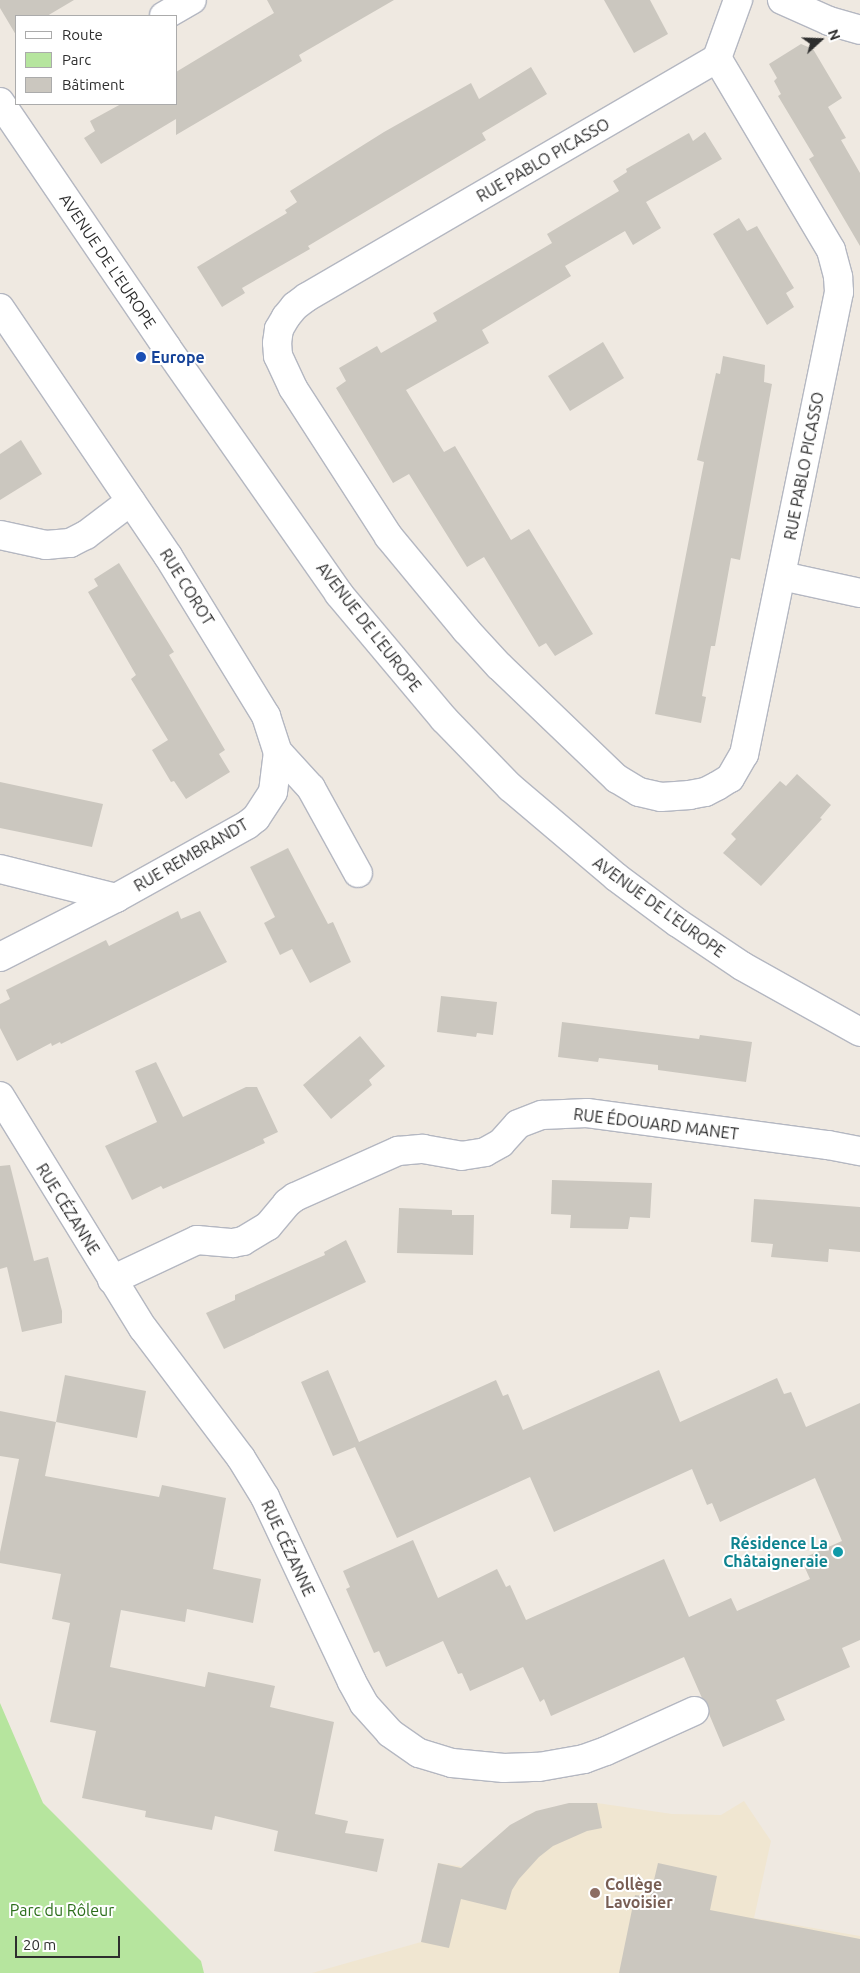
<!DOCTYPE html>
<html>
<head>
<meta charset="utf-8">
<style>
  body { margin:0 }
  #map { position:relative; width:860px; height:1973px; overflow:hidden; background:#efe9e1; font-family:Ubuntu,sans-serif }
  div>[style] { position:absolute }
  .education>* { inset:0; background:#f0e6d1 }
  .green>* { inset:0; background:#b6e59e }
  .building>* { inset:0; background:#cbc7bf }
  .roads { filter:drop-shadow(1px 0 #b4b7c1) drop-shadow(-1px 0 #b4b7c1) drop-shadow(0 1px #b4b7c1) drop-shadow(0 -1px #b4b7c1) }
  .street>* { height:28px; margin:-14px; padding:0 14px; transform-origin:14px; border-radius:14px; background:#fff }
  .secondary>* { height:28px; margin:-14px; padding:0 14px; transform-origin:14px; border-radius:14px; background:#fff }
  .dots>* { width:14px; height:14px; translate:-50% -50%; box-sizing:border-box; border:2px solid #fff; border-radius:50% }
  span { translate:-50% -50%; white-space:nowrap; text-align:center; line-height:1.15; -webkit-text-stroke:4px #fff; paint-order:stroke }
  .street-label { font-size:16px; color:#2e2e2e }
  .transit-label { font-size:16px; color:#164399; font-weight:700 }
  .left { translate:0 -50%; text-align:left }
  .culture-label { font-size:16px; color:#0d838f; font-weight:700 }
  .right { translate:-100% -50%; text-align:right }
  .education-label { font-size:16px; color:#785e54; font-weight:700 }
  .park-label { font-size:16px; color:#2c6e1b }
  .legend { position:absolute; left:15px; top:15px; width:162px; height:90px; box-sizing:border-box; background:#fff; border:1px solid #ababab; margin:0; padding:6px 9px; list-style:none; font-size:15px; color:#2e2e2e }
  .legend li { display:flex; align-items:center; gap:10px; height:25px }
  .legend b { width:25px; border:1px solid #ababab }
  .north { position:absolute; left:795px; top:15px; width:50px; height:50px; -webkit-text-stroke:4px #fff; paint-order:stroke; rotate:70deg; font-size:14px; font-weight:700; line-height:20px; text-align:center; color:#2e2e2e }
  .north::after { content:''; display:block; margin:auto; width:18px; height:22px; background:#2e2e2e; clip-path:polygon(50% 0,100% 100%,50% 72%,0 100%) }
  .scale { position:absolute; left:15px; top:1936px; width:105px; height:22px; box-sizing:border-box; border:2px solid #2e2e2e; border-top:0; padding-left:6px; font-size:15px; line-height:18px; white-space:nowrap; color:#2e2e2e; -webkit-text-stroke:4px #fff; paint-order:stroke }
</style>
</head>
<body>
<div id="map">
  <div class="education">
    <div style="clip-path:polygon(744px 1801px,771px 1841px,754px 1918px,860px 1936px,860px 1973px,312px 1973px,421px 1942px,438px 1863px,472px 1868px,517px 1822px,532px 1813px,566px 1804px,597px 1803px,672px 1814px,721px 1815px)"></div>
  </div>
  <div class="green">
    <div style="clip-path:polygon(0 1703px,43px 1803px,201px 1961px,204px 1973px,0 1973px)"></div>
  </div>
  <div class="building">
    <div style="clip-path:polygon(0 0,74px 0,47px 16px,16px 16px,16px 35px,0 8px)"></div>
    <div style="clip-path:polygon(267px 0,394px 0,299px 55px,302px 61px,176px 135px,176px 119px,101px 164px,84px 138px,95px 131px,90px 121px,121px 104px,176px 104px,176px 72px,274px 13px)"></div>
    <div style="clip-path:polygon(604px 0,650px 0,668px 34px,634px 53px)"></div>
    <div style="clip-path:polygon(801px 44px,813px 49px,842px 98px,828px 107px,846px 138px,841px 140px,860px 173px,860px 246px,809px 159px,814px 156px,778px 96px,781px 94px,774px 81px,777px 78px,769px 64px)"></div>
    <div style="clip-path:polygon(531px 67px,547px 94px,482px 133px,486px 140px,308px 246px,310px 249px,242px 288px,245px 293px,222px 307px,197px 267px,287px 213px,285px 210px,297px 202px,290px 191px,384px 132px,471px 83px,479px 99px)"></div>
    <div style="clip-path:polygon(705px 132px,722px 159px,646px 202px,661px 228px,633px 245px,625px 231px,565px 266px,571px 276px,482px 330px,489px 343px,406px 390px,444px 452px,455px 446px,511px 540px,529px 529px,593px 634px,555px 656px,546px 643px,539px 647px,484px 557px,467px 567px,409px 474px,393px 483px,336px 388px,346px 381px,339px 368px,377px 346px,381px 353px,437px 321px,433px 313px,552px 243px,547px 234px,619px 191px,613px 181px,627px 172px,626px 169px,689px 133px,693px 141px)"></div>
    <div style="clip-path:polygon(739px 218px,747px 231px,757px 226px,794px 288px,786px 293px,794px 307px,767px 325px,713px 234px)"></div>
    <div style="clip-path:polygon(603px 342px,624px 378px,570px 411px,548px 376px)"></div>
    <div style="clip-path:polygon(723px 356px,765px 365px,764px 382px,772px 384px,740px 560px,731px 558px,715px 646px,711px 646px,702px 696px,706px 697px,701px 723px,655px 714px,704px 462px,697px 460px,716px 373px,720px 374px)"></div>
    <div style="clip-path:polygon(21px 440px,42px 474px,0 500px,0 454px)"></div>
    <div style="clip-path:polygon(119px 563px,174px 652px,169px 655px,225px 750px,219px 754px,230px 772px,186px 799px,174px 781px,171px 782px,152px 750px,168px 740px,131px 679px,136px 675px,88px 592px,98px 586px,94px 579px)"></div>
    <div style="clip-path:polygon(797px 774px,831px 805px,820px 818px,822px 819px,761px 886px,723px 853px,736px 839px,731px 834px,755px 808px,780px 781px,786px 786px)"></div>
    <div style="clip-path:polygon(0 782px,103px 804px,92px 847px,0 828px)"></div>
    <div style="clip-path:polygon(288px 848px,328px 924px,333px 922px,351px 962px,310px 983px,292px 949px,280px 955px,264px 923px,275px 917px,250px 867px)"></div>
    <div style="clip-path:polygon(178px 911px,181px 919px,200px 911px,227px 962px,61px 1044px,60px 1042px,52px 1046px,51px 1043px,17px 1061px,0 1028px,0 1004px,10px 999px,6px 990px,106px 940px,109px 946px)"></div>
    <div style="clip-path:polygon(441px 996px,497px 1002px,493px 1035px,477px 1033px,476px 1037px,437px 1032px)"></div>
    <div style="clip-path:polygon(562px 1022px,699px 1039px,700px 1035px,752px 1042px,746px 1082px,658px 1070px,658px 1065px,599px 1058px,598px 1062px,558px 1057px)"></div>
    <div style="clip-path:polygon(360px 1036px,385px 1066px,369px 1080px,372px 1085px,331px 1119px,303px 1085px)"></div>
    <div style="clip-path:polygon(156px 1062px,183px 1117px,246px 1087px,257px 1087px,278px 1132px,263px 1139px,265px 1143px,228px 1160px,163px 1189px,161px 1186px,132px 1200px,105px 1146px,157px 1122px,135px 1071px)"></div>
    <div style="clip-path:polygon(10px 1165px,34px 1261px,48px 1257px,62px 1311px,62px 1323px,22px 1332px,7px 1267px,0 1269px,0 1166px)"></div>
    <div style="clip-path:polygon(552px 1180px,652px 1183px,650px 1218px,630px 1217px,628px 1229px,570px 1228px,571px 1215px,551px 1214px)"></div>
    <div style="clip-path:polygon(754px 1199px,860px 1207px,860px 1252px,829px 1249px,828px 1262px,771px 1257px,773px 1244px,751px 1242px)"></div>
    <div style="clip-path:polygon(399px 1208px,452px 1210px,452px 1215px,474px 1215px,473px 1255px,397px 1253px)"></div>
    <div style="clip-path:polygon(346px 1240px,366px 1282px,224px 1349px,206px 1313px,235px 1300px,235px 1295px,325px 1255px,324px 1252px)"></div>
    <div style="clip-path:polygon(328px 1370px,359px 1442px,496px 1380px,503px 1396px,508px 1394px,523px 1430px,659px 1370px,680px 1422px,777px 1378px,784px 1394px,791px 1392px,806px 1427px,860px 1403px,860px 1640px,842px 1648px,850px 1667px,776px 1700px,785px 1720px,723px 1747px,709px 1714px,708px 1705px,702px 1698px,684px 1657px,551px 1716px,544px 1699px,540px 1702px,523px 1667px,470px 1691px,462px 1673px,458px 1674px,443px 1641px,386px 1667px,379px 1651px,374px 1653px,346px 1589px,350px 1587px,343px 1571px,413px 1540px,438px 1598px,497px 1569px,506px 1587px,510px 1585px,526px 1620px,664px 1559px,689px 1617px,731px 1598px,737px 1611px,810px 1579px,801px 1559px,842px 1541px,815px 1478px,720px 1522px,712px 1503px,707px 1505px,692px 1469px,554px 1532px,530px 1477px,397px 1538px,355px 1447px,333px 1456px,301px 1382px)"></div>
    <div style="clip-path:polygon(65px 1375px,146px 1391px,137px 1438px,56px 1422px)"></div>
    <div style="clip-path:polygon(0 1411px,56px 1422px,45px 1476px,159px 1497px,162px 1485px,226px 1498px,213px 1569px,261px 1579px,253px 1623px,187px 1609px,185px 1622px,121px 1610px,110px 1667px,205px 1687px,208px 1672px,275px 1686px,270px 1707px,334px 1722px,315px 1814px,348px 1821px,345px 1833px,384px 1839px,377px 1872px,274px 1851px,278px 1831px,215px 1816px,212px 1830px,145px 1817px,146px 1811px,82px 1798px,96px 1731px,50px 1722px,70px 1623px,52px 1619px,61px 1574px,0 1563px,0 1552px,19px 1459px,0 1456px)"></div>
    <div style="clip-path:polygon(569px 1803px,597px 1803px,602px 1828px,587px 1831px,553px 1846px,539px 1857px,519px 1879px,512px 1890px,506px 1910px,461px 1899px,449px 1948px,421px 1942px,438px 1863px,461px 1868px,510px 1825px,536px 1811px)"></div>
    <div style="clip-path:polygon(658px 1863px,717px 1876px,710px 1910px,860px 1939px,860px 1973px,619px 1973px,635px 1895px,650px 1897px)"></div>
  </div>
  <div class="roads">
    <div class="street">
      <div style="left:782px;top:0;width:51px;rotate:24.1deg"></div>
      <div style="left:829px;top:21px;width:32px;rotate:16deg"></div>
      <div style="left:164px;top:16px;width:32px;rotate:-30deg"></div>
      <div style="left:717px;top:58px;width:223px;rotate:59.3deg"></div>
      <div style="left:831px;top:250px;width:28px;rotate:75deg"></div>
      <div style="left:838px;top:277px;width:15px;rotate:86deg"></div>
      <div style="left:839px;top:292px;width:472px;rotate:101.6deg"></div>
      <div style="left:744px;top:754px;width:28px;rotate:120deg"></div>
      <div style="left:730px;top:778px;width:15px;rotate:148deg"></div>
      <div style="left:717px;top:786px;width:13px;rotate:153deg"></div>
      <div style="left:705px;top:792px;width:15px;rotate:169deg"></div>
      <div style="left:690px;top:795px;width:29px;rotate:176deg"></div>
      <div style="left:661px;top:797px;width:23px;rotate:-167deg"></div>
      <div style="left:639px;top:792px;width:26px;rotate:-149deg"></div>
      <div style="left:617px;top:779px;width:163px;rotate:-136.2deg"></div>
      <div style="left:499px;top:666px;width:49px;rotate:-132.5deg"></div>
      <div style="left:466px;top:630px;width:121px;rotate:-129.6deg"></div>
      <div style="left:389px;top:537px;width:177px;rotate:-122.8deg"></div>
      <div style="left:293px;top:388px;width:35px;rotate:-115deg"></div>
      <div style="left:278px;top:356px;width:13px;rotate:-94deg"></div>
      <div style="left:277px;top:343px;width:14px;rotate:-82deg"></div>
      <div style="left:279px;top:329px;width:14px;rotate:-60deg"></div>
      <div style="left:286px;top:317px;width:14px;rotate:-51deg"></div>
      <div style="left:295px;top:306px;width:15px;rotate:-37deg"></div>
      <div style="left:307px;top:297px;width:475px;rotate:-30.2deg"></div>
      <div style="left:717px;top:58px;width:62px;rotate:-70.1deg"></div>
      <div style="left:0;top:308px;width:300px;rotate:55.9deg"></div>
      <div style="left:168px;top:556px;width:188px;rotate:58.5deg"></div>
      <div style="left:266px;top:716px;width:38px;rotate:72deg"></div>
      <div style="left:278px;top:752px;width:49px;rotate:47.5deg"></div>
      <div style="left:311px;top:788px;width:97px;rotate:61.1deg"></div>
      <div style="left:0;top:535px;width:47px;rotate:12.3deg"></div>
      <div style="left:46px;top:545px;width:24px;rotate:-5deg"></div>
      <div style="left:70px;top:543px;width:18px;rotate:-27deg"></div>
      <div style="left:86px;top:535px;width:56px;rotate:-37.1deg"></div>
      <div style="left:782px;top:576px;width:80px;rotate:12.3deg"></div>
      <div style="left:0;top:869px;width:120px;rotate:14deg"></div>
      <div style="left:0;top:957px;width:130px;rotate:-27deg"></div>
      <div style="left:116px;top:898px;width:150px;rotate:-29.1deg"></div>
      <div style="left:247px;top:825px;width:11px;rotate:-38deg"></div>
      <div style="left:256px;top:818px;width:31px;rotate:-57deg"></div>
      <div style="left:273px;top:792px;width:40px;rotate:-82.9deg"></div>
      <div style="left:0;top:1096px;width:273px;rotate:58.4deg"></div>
      <div style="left:143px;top:1328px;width:163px;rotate:53deg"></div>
      <div style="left:241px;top:1458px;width:46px;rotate:58.4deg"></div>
      <div style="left:265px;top:1497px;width:204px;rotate:64.8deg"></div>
      <div style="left:352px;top:1682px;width:25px;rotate:61deg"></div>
      <div style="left:364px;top:1704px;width:39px;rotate:48deg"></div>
      <div style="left:390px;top:1733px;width:35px;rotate:35deg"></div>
      <div style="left:419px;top:1753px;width:34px;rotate:17deg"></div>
      <div style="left:452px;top:1763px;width:52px;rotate:5.5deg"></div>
      <div style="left:504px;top:1768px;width:35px;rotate:-2deg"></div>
      <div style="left:539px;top:1767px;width:46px;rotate:-10.1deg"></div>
      <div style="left:584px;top:1759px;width:23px;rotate:-20deg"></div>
      <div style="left:606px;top:1751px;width:97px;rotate:-24.4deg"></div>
      <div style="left:112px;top:1280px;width:94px;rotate:-25.2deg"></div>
      <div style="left:197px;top:1240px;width:36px;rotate:5deg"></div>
      <div style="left:233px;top:1243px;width:10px;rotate:-11deg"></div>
      <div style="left:243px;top:1241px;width:29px;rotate:-31deg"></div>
      <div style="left:268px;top:1226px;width:30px;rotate:-50deg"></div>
      <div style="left:287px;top:1203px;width:10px;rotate:-37deg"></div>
      <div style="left:295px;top:1197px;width:113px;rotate:-24.1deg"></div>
      <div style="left:398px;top:1151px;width:25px;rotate:-5deg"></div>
      <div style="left:423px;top:1149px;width:39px;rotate:10deg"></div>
      <div style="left:461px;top:1156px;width:24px;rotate:-9deg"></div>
      <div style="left:485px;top:1152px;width:18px;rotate:-29deg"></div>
      <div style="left:501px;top:1143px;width:25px;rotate:-48deg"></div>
      <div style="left:518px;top:1124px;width:26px;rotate:-21deg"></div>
      <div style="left:542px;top:1115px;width:45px;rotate:-2.5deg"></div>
      <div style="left:587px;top:1113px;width:243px;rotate:7.6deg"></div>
      <div style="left:828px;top:1145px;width:33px;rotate:11deg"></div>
    </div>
    <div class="secondary">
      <div style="left:0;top:102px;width:297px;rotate:55.8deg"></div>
      <div style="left:167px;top:348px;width:300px;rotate:55deg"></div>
      <div style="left:339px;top:594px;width:163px;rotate:50deg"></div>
      <div style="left:444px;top:719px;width:95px;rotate:45.9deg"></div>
      <div style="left:510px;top:787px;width:139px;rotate:40.3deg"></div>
      <div style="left:616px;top:877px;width:77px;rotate:36.6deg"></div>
      <div style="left:678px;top:923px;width:77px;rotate:33.9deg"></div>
      <div style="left:742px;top:966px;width:135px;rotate:29.2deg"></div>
    </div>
  </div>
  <div class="dots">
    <div style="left:141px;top:357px;background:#1a4fb4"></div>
    <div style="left:838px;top:1552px;background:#0f9aa8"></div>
    <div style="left:595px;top:1893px;background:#8d6e63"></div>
  </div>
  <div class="street-label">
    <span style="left:543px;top:160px;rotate:-30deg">RUE PABLO PICASSO</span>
    <span style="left:108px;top:261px;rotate:56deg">AVENUE DE L'EUROPE</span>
    <span style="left:804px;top:466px;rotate:-79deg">RUE PABLO PICASSO</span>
    <span style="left:187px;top:587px;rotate:58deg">RUE COROT</span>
    <span style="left:369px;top:627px;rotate:52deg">AVENUE DE L'EUROPE</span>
    <span style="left:191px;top:855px;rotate:-30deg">RUE REMBRANDT</span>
    <span style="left:659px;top:907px;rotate:36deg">AVENUE DE L'EUROPE</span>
    <span style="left:656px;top:1124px;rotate:7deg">RUE ÉDOUARD MANET</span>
    <span style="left:68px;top:1209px;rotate:58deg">RUE CÉZANNE</span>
    <span style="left:288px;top:1548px;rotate:65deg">RUE CÉZANNE</span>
  </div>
  <div class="transit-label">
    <span class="left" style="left:151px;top:357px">Europe</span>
  </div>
  <div class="culture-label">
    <span class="right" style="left:828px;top:1552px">Résidence La<br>Châtaigneraie</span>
  </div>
  <div class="education-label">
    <span class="left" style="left:605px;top:1893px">Collège<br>Lavoisier</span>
  </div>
  <div class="park-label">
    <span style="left:62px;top:1910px">Parc du Rôleur</span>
  </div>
  <ul class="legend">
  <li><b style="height:6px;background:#fff"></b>Route</li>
  <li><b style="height:14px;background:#b6e59e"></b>Parc</li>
  <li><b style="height:14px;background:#cbc7bf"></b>Bâtiment</li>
  </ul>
  <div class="north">N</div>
  <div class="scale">20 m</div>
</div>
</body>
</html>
